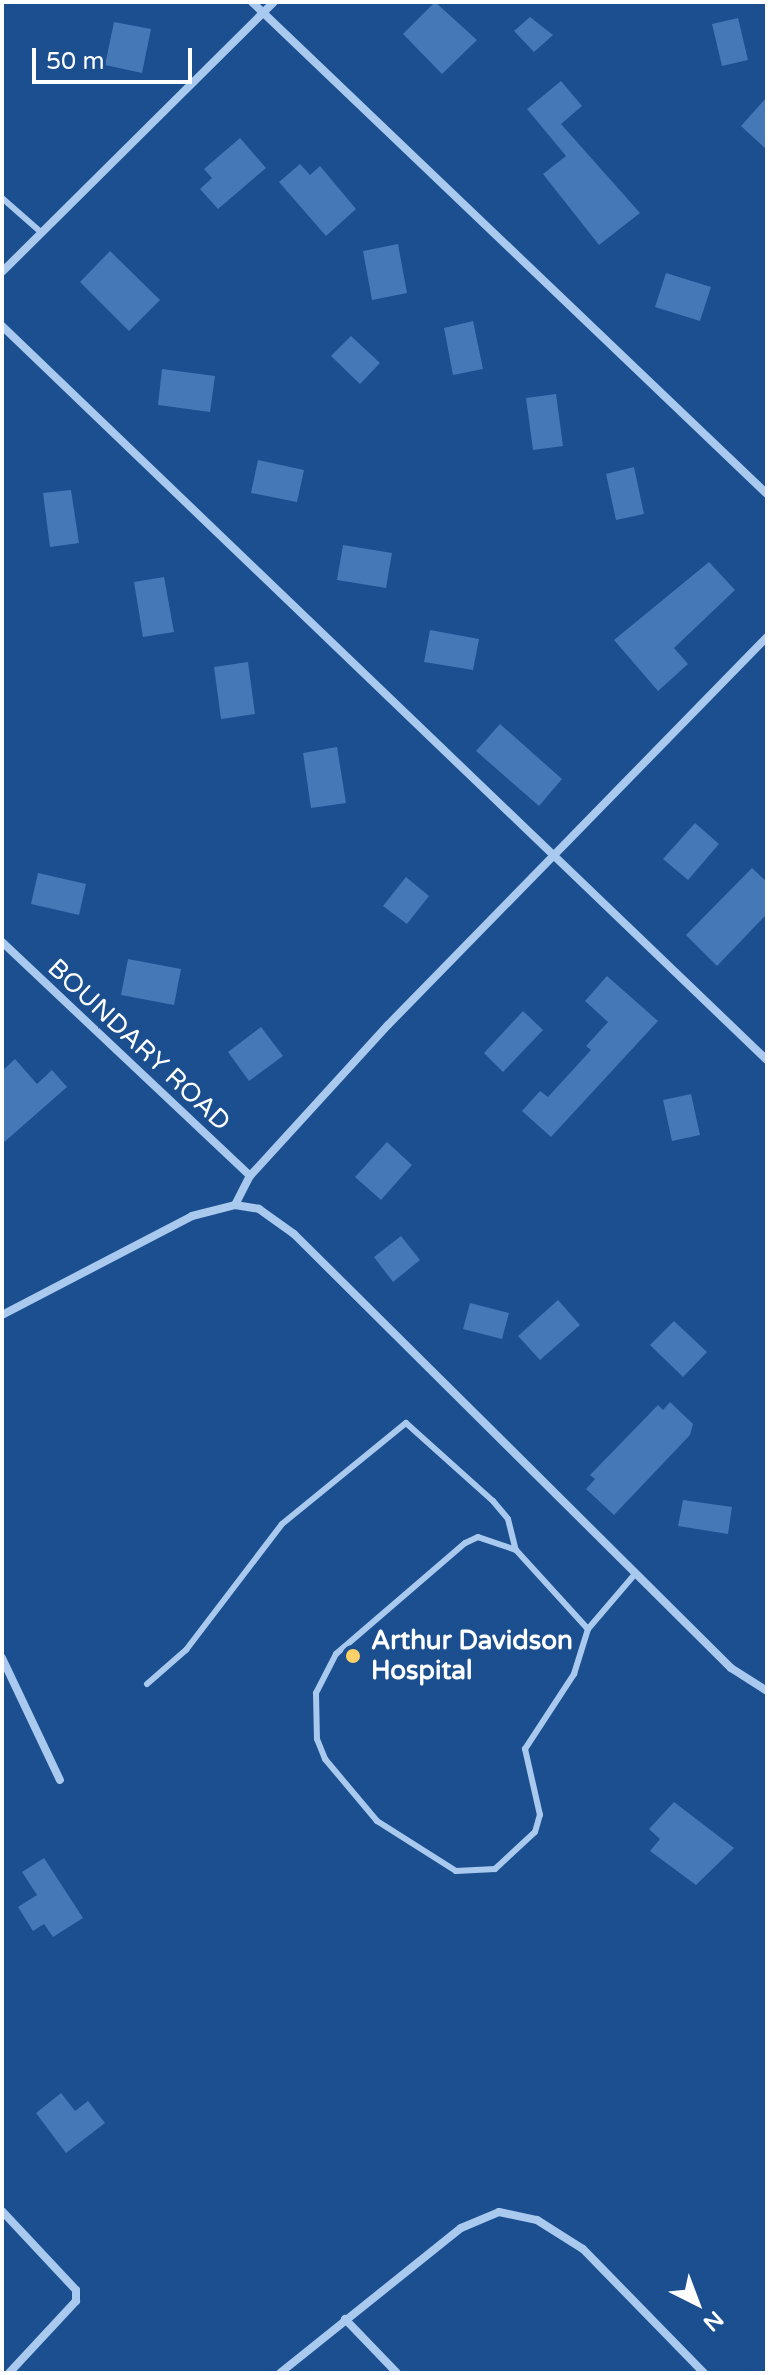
<!DOCTYPE html>
<html>
<head>
<meta charset="utf-8">
<style>
  body { margin:0 }
  #map { position:relative; width:769px; height:2375px; overflow:hidden; background:#1b4f8f; font-family:"Varela Round",sans-serif }
  div>[style] { position:absolute }
  .building>* { inset:0; background:#4478b7 }
  .lane>* { height:6px; margin:-3px; padding:0 3px; transform-origin:3px; border-radius:3px; background:#a9c9ee }
  .street>* { height:8px; margin:-4px; padding:0 4px; transform-origin:4px; border-radius:4px; background:#a9c9ee }
  .dots>* { width:22px; height:22px; translate:-50% -50%; box-sizing:border-box; border:4px solid #1b4f8f; border-radius:50% }
  span { translate:-50% -50%; white-space:nowrap; text-align:center; line-height:1.15; -webkit-text-stroke:7px #1b4f8f; paint-order:stroke }
  .street-label { font-size:26px; color:#fff }
  .poi-label { font-size:26px; color:#fff; font-weight:700 }
  .left { translate:0 -50%; text-align:left }
  .frame { position:absolute; inset:0; border:4px solid #fff; pointer-events:none }
  .north { position:absolute; left:657px; top:2263px; width:80px; height:80px; -webkit-text-stroke:6px #1b4f8f; paint-order:stroke; rotate:138deg; font-size:22px; font-weight:700; line-height:32px; text-align:center; color:#fff }
  .north::after { content:''; display:block; margin:auto; width:28px; height:36px; background:#fff; clip-path:polygon(50% 0,100% 100%,50% 72%,0 100%) }
  .scale { position:absolute; left:32px; top:48px; width:160px; height:36px; box-sizing:border-box; border:4px solid #fff; border-top:0; padding-left:10px; font-size:24px; line-height:28px; white-space:nowrap; color:#fff; -webkit-text-stroke:6px #1b4f8f; paint-order:stroke }
</style>
</head>
<body>
<div id="map">
  <div class="building">
    <div style="clip-path:polygon(435px 2px,477px 40px,442px 74px,403px 34px)"></div>
    <div style="clip-path:polygon(530px 17px,553px 35px,534px 52px,514px 31px)"></div>
    <div style="clip-path:polygon(738px 18px,748px 60px,722px 66px,712px 24px)"></div>
    <div style="clip-path:polygon(114px 22px,151px 29px,142px 73px,105px 65px)"></div>
    <div style="clip-path:polygon(561px 81px,582px 106px,561px 124px,640px 213px,599px 245px,543px 174px,566px 156px,527px 109px)"></div>
    <div style="clip-path:polygon(767px 97px,767px 150px,741px 126px)"></div>
    <div style="clip-path:polygon(240px 138px,266px 168px,218px 209px,200px 189px,212px 178px,204px 169px)"></div>
    <div style="clip-path:polygon(300px 164px,310px 175px,320px 166px,356px 209px,326px 236px,279px 182px)"></div>
    <div style="clip-path:polygon(398px 244px,407px 293px,372px 300px,363px 251px)"></div>
    <div style="clip-path:polygon(110px 251px,160px 300px,129px 331px,80px 282px)"></div>
    <div style="clip-path:polygon(666px 273px,711px 287px,700px 321px,655px 307px)"></div>
    <div style="clip-path:polygon(473px 321px,483px 369px,453px 375px,444px 328px)"></div>
    <div style="clip-path:polygon(351px 336px,380px 363px,360px 384px,331px 356px)"></div>
    <div style="clip-path:polygon(162px 369px,215px 376px,210px 412px,158px 405px)"></div>
    <div style="clip-path:polygon(556px 394px,563px 446px,533px 450px,526px 398px)"></div>
    <div style="clip-path:polygon(258px 460px,304px 470px,297px 502px,251px 493px)"></div>
    <div style="clip-path:polygon(634px 467px,644px 514px,616px 520px,606px 474px)"></div>
    <div style="clip-path:polygon(71px 490px,79px 543px,50px 547px,43px 493px)"></div>
    <div style="clip-path:polygon(343px 545px,392px 553px,386px 588px,337px 580px)"></div>
    <div style="clip-path:polygon(709px 562px,735px 590px,674px 648px,688px 664px,658px 691px,614px 640px)"></div>
    <div style="clip-path:polygon(164px 577px,174px 632px,143px 637px,134px 582px)"></div>
    <div style="clip-path:polygon(430px 630px,479px 639px,473px 670px,424px 662px)"></div>
    <div style="clip-path:polygon(248px 662px,255px 714px,221px 719px,214px 667px)"></div>
    <div style="clip-path:polygon(500px 724px,562px 779px,539px 806px,476px 751px)"></div>
    <div style="clip-path:polygon(337px 747px,346px 803px,311px 808px,303px 753px)"></div>
    <div style="clip-path:polygon(695px 823px,719px 844px,688px 880px,663px 859px)"></div>
    <div style="clip-path:polygon(752px 868px,767px 882px,767px 914px,717px 966px,686px 935px)"></div>
    <div style="clip-path:polygon(38px 873px,86px 884px,79px 915px,31px 904px)"></div>
    <div style="clip-path:polygon(406px 877px,429px 896px,407px 924px,383px 906px)"></div>
    <div style="clip-path:polygon(128px 959px,181px 969px,174px 1005px,121px 995px)"></div>
    <div style="clip-path:polygon(607px 976px,658px 1021px,551px 1137px,522px 1111px,540px 1091px,548px 1097px,591px 1050px,586px 1046px,608px 1022px,585px 1001px)"></div>
    <div style="clip-path:polygon(523px 1011px,543px 1030px,503px 1072px,484px 1053px)"></div>
    <div style="clip-path:polygon(261px 1027px,283px 1056px,249px 1081px,228px 1052px)"></div>
    <div style="clip-path:polygon(15px 1059px,37px 1084px,52px 1070px,67px 1087px,2px 1144px,2px 1071px)"></div>
    <div style="clip-path:polygon(691px 1094px,700px 1135px,672px 1141px,663px 1100px)"></div>
    <div style="clip-path:polygon(387px 1142px,412px 1165px,381px 1200px,355px 1177px)"></div>
    <div style="clip-path:polygon(401px 1236px,420px 1260px,393px 1282px,374px 1257px)"></div>
    <div style="clip-path:polygon(558px 1300px,580px 1325px,540px 1360px,518px 1336px)"></div>
    <div style="clip-path:polygon(470px 1303px,509px 1313px,502px 1339px,463px 1329px)"></div>
    <div style="clip-path:polygon(674px 1321px,707px 1352px,683px 1377px,650px 1345px)"></div>
    <div style="clip-path:polygon(670px 1402px,693px 1424px,690px 1435px,614px 1515px,586px 1489px,595px 1479px,590px 1475px,658px 1405px,663px 1410px)"></div>
    <div style="clip-path:polygon(683px 1500px,732px 1507px,728px 1534px,678px 1526px)"></div>
    <div style="clip-path:polygon(674px 1802px,734px 1848px,696px 1885px,650px 1851px,660px 1839px,649px 1829px)"></div>
    <div style="clip-path:polygon(44px 1858px,83px 1918px,53px 1937px,44px 1924px,33px 1931px,18px 1907px,37px 1895px,22px 1872px)"></div>
    <div style="clip-path:polygon(61px 2093px,75px 2111px,88px 2101px,105px 2123px,66px 2153px,36px 2113px)"></div>
  </div>
  <div class="lane">
    <div style="left:2px;top:198px;width:53px;rotate:41.2deg"></div>
    <div style="left:516px;top:1550px;width:40px;rotate:-161.1deg"></div>
    <div style="left:478px;top:1537px;width:14px;rotate:155deg"></div>
    <div style="left:465px;top:1543px;width:170px;rotate:139.3deg"></div>
    <div style="left:336px;top:1654px;width:44px;rotate:117.1deg"></div>
    <div style="left:316px;top:1693px;width:46px;rotate:88.8deg"></div>
    <div style="left:317px;top:1739px;width:22px;rotate:68deg"></div>
    <div style="left:325px;top:1759px;width:81px;rotate:50deg"></div>
    <div style="left:377px;top:1821px;width:93px;rotate:32.3deg"></div>
    <div style="left:456px;top:1871px;width:39px;rotate:-3deg"></div>
    <div style="left:495px;top:1869px;width:54px;rotate:-42.8deg"></div>
    <div style="left:535px;top:1832px;width:18px;rotate:-74deg"></div>
    <div style="left:540px;top:1815px;width:68px;rotate:-102.8deg"></div>
    <div style="left:525px;top:1749px;width:90px;rotate:-56.8deg"></div>
    <div style="left:574px;top:1674px;width:47px;rotate:-72.7deg"></div>
    <div style="left:588px;top:1629px;width:72px;rotate:-49.5deg"></div>
    <div style="left:147px;top:1684px;width:52px;rotate:-41.1deg"></div>
    <div style="left:186px;top:1650px;width:158px;rotate:-52.7deg"></div>
    <div style="left:282px;top:1524px;width:160px;rotate:-39.2deg"></div>
    <div style="left:406px;top:1423px;width:117px;rotate:41.9deg"></div>
    <div style="left:493px;top:1501px;width:23px;rotate:50deg"></div>
    <div style="left:508px;top:1519px;width:32px;rotate:76deg"></div>
    <div style="left:516px;top:1550px;width:107px;rotate:47.7deg"></div>
  </div>
  <div class="street">
    <div style="left:252px;top:2px;width:712px;rotate:43.69deg"></div>
    <div style="left:2px;top:272px;width:383px;rotate:-44.8deg"></div>
    <div style="left:2px;top:326px;width:1060px;rotate:43.82deg"></div>
    <div style="left:2px;top:942px;width:341px;rotate:43.3deg"></div>
    <div style="left:235px;top:1205px;width:33px;rotate:-63deg"></div>
    <div style="left:250px;top:1176px;width:205px;rotate:-47.6deg"></div>
    <div style="left:388px;top:1025px;width:542px;rotate:-45.67deg"></div>
    <div style="left:2px;top:1315px;width:214px;rotate:-27.5deg"></div>
    <div style="left:192px;top:1216px;width:44px;rotate:-14.3deg"></div>
    <div style="left:235px;top:1205px;width:24px;rotate:9deg"></div>
    <div style="left:259px;top:1209px;width:43px;rotate:35.5deg"></div>
    <div style="left:294px;top:1234px;width:616px;rotate:44.8deg"></div>
    <div style="left:731px;top:1668px;width:43px;rotate:32.6deg"></div>
    <div style="left:2px;top:1658px;width:135px;rotate:64.6deg"></div>
    <div style="left:2px;top:2211px;width:108px;rotate:46.9deg"></div>
    <div style="left:76px;top:2290px;width:11px;rotate:90deg"></div>
    <div style="left:76px;top:2301px;width:98px;rotate:132.9deg"></div>
    <div style="left:345px;top:2319px;width:75px;rotate:46.1deg"></div>
    <div style="left:280px;top:2373px;width:232px;rotate:-38.7deg"></div>
    <div style="left:461px;top:2228px;width:41px;rotate:-22.8deg"></div>
    <div style="left:499px;top:2212px;width:39px;rotate:12deg"></div>
    <div style="left:537px;top:2220px;width:54px;rotate:32.2deg"></div>
    <div style="left:583px;top:2249px;width:173px;rotate:45.7deg"></div>
  </div>
  <div class="dots">
    <div style="left:353px;top:1656px;background:#ffd166"></div>
  </div>
  <div class="street-label">
    <span style="left:139px;top:1045px;rotate:43deg">BOUNDARY ROAD</span>
  </div>
  <div class="poi-label">
    <span class="left" style="left:371px;top:1656px">Arthur Davidson<br>Hospital</span>
  </div>
  <div class="frame"></div>
  <div class="north">N</div>
  <div class="scale">50 m</div>
</div>
</body>
</html>
